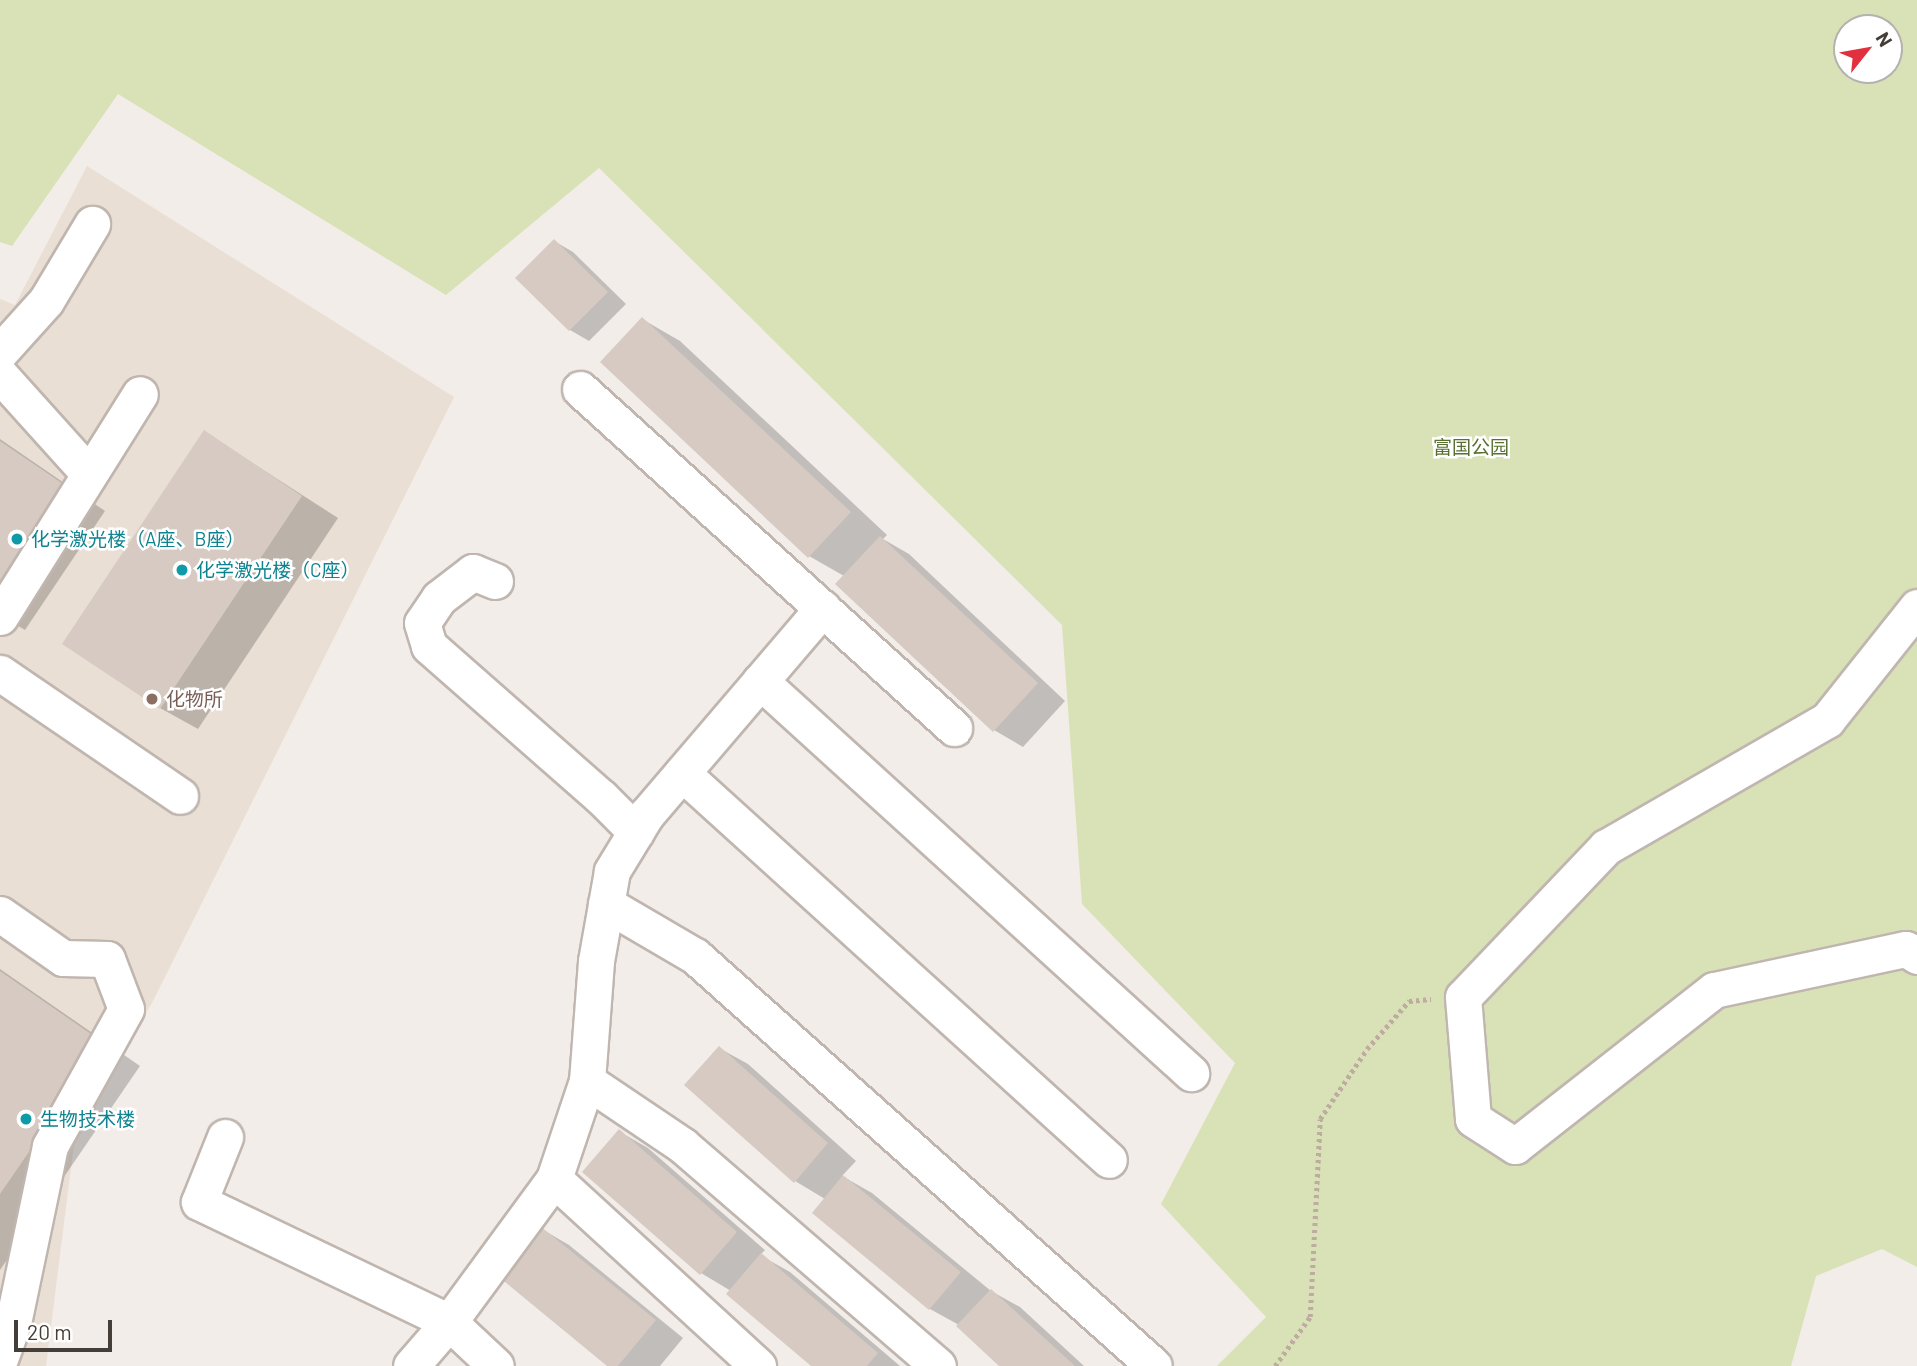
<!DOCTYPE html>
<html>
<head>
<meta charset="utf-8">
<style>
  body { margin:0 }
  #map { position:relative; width:1917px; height:1366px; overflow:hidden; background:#f2ede9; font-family:Barlow,"Noto Sans SC",sans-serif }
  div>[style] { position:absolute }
  .education>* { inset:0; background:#eadfd4 }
  .green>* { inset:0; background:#d9e2b6 }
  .shadow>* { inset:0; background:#0003 }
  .building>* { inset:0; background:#d6cac2 }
  .path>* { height:4.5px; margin-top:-2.25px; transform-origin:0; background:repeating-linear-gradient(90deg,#bdac9f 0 3.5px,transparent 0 7px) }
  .roads { filter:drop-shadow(2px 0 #c0b6af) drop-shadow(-2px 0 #c0b6af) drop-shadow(0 2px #c0b6af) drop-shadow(0 -2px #c0b6af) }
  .minor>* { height:35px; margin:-17.5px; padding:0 17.5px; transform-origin:17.5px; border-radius:17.5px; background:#fff }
  .dots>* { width:19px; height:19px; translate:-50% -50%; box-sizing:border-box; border:4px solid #fff; border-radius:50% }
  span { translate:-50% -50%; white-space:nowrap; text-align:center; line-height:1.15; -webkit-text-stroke:5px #fff; paint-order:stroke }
  .park-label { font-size:19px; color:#587131 }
  .culture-label { font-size:19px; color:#0d838f }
  .left { translate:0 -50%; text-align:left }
  .education-label { font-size:19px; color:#785e54 }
  .north { position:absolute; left:1833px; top:14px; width:70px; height:70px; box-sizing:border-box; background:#fff; border:2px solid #b5b1af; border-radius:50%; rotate:59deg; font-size:19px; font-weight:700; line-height:28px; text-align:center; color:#453d38 }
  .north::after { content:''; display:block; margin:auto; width:24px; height:32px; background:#e2303f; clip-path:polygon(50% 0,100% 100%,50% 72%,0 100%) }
  .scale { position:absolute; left:14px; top:1320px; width:98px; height:32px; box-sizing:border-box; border:4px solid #453d38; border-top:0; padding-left:9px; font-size:21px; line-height:24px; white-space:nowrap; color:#453d38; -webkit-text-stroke:5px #fff; paint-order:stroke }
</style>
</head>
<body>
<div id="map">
  <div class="education">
    <div style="clip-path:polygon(87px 166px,454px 397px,153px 1001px,75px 1136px,46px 1366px,0 1366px,0 299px,15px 305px)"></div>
  </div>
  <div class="green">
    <div style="clip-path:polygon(evenodd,0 0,1917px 0,1917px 1267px,1882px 1249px,1816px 1276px,1791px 1366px,1217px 1366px,1266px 1317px,1161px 1204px,1235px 1063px,1082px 904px,1062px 625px,599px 168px,446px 295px,118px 94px,12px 246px,0 242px,0 0,1847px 28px,1889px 28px,1889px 70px,1847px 70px,1847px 28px)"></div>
  </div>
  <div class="shadow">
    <div style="clip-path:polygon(554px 241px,573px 252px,626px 304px,589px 341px,570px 330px)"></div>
    <div style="clip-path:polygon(642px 319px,680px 341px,887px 535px,883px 539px,909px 554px,1065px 701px,1023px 747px,994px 730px,844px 576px,809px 556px)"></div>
    <div style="clip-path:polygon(204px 432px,338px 518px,198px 729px,160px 708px)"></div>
    <div style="clip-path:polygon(0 439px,105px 511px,25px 630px,0 615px)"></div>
    <div style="clip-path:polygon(0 969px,140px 1066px,0 1270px)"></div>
    <div style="clip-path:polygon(719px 1048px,748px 1064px,856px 1161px,842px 1176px,872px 1193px,991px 1291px,1020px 1307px,1084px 1366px,1002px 1366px,959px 1325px,930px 1309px,814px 1213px,825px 1199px,795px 1181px)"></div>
    <div style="clip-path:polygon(620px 1132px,648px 1148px,765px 1250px,760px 1255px,790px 1272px,900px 1366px,813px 1366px,731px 1291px,701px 1273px)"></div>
    <div style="clip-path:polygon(540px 1228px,569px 1245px,683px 1338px,660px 1366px,610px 1366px)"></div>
  </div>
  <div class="building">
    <div style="clip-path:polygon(554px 239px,608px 292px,569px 331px,515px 278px)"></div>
    <div style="clip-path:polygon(642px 317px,851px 512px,808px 558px,600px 362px)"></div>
    <div style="clip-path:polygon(204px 430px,302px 496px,160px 709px,62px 644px)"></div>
    <div style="clip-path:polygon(0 441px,69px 488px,0 590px)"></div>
    <div style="clip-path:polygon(880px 536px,1038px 683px,993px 732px,835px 584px)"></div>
    <div style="clip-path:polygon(0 971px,104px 1043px,0 1194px)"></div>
    <div style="clip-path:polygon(719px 1046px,828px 1143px,794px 1183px,684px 1085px)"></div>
    <div style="clip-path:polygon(619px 1129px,737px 1232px,700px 1275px,582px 1172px)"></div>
    <div style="clip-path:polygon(843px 1175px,961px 1272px,929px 1310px,812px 1213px)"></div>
    <div style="clip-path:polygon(540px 1226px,656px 1320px,618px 1366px,607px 1366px,499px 1277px)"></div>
    <div style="clip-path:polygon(761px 1253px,878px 1353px,867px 1366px,811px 1366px,726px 1294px)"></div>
    <div style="clip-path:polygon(991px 1289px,1075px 1366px,999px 1366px,956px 1326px)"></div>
  </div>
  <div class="path">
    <div style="left:1275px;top:1366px;width:60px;rotate:-54.5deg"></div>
    <div style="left:1310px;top:1317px;width:198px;rotate:-87.1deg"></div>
    <div style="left:1320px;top:1119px;width:84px;rotate:-56.1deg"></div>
    <div style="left:1367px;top:1049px;width:64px;rotate:-48.8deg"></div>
    <div style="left:1409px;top:1001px;width:22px;rotate:-5deg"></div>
  </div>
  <div class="roads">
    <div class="minor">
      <div style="left:0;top:352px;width:69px;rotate:-48deg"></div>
      <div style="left:46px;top:301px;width:90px;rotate:-59.1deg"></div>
      <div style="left:0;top:375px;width:133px;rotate:48deg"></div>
      <div style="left:580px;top:389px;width:505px;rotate:42.19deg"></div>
      <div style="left:495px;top:581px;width:24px;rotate:-158deg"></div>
      <div style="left:473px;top:572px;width:43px;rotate:142.6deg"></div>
      <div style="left:439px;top:598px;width:30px;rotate:124deg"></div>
      <div style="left:422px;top:623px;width:24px;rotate:73deg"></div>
      <div style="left:429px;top:646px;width:230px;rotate:41.3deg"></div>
      <div style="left:602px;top:798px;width:48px;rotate:45deg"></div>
      <div style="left:1917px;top:607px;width:144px;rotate:128.5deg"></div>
      <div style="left:1827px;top:720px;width:255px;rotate:150.1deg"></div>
      <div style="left:1606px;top:847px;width:207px;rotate:133.6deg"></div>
      <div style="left:1463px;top:997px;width:122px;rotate:85.3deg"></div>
      <div style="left:1473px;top:1119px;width:50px;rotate:32.7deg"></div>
      <div style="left:1515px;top:1146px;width:253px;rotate:-38.1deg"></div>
      <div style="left:1714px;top:990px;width:196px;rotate:-12.1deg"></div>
      <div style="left:1906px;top:949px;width:13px;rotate:32deg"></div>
      <div style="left:0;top:617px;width:263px;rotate:-57.9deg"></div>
      <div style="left:0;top:673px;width:218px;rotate:34.3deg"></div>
      <div style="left:760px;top:681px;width:583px;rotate:42.29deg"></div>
      <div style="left:682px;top:773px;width:576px;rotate:42.19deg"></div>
      <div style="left:606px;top:904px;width:103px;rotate:30.3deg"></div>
      <div style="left:695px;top:956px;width:615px;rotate:41.77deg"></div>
      <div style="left:0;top:914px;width:77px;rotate:34.9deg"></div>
      <div style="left:63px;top:958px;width:44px;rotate:1.3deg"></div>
      <div style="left:107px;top:959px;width:53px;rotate:69.2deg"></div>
      <div style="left:126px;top:1009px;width:157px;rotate:119deg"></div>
      <div style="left:50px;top:1146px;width:181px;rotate:101.8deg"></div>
      <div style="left:13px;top:1323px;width:37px;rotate:110deg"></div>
      <div style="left:587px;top:1081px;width:115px;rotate:34deg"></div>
      <div style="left:682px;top:1145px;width:338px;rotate:40.8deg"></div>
      <div style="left:225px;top:1137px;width:70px;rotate:111.8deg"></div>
      <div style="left:199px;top:1202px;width:277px;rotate:25.6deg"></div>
      <div style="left:449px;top:1322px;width:64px;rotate:43.1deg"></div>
      <div style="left:554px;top:1179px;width:277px;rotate:42.5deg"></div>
      <div style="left:411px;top:1366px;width:58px;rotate:-49.2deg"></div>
      <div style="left:449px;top:1322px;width:177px;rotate:-53.7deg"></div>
      <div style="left:554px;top:1179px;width:103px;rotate:-71.4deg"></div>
      <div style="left:587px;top:1081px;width:120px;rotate:-85.7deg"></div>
      <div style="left:596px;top:961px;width:91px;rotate:-79.9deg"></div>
      <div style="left:612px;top:871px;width:66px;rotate:-58.7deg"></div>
      <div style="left:646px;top:815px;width:272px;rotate:-49.5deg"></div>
    </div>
  </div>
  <div class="dots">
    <div style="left:17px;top:539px;background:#0f9aa8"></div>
    <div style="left:182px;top:570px;background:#0f9aa8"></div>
    <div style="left:152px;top:699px;background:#8d6e63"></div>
    <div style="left:26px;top:1119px;background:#0f9aa8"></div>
  </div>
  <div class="park-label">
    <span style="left:1471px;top:447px">富国公园</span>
  </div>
  <div class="culture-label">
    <span class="left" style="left:31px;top:539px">化学激光楼（A座、B座）</span>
    <span class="left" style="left:196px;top:570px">化学激光楼（C座）</span>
    <span class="left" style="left:40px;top:1119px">生物技术楼</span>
  </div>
  <div class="education-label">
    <span class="left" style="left:166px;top:699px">化物所</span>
  </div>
  <div class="north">N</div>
  <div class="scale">20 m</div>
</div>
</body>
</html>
